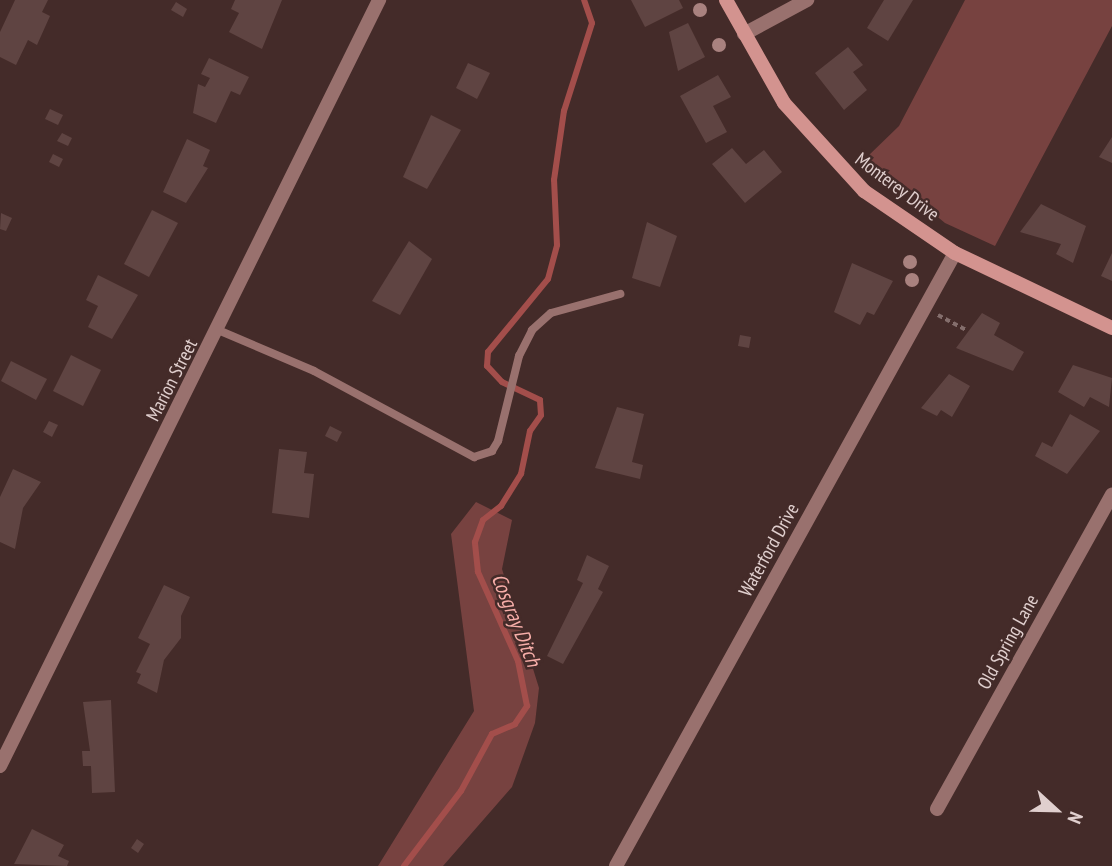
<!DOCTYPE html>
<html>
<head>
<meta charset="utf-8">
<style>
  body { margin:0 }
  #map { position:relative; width:1112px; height:866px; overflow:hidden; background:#442b29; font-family:"PT Sans Narrow",sans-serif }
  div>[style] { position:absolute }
  .green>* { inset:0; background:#774240 }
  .stream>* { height:6px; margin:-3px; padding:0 3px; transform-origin:3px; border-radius:3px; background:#a34e4b }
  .building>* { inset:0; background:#5f4442 }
  .path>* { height:3.5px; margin-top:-1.75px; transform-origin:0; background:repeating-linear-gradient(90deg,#846e6c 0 5px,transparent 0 8.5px) }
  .lane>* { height:8px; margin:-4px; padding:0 4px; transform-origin:4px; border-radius:4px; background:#99716e }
  .street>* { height:14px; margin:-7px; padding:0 7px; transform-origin:7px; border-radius:7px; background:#99716e }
  .secondary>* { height:14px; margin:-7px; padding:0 7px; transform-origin:7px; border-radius:7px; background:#d3938f }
  .trees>* { width:14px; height:14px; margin:-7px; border-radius:50%; background:#a9827f }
  span { translate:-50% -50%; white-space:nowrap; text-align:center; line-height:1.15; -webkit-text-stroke:5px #442b29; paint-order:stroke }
  .street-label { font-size:19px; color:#e0cfce }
  .water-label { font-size:21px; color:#f7aea9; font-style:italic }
  .north { position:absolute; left:1021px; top:775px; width:70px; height:70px; -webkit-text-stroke:5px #442b29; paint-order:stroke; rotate:112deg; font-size:19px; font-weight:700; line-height:28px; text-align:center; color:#e0cfce }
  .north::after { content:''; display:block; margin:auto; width:24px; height:32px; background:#e0cfce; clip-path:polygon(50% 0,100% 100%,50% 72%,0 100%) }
</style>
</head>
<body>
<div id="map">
  <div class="green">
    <div style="clip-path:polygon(965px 0,1112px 0,1112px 26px,995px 246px,945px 223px,866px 158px,899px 126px)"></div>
    <div style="clip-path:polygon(476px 502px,512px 520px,502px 569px,539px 688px,535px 723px,512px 787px,443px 866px,378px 866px,474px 711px,451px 534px)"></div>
  </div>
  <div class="stream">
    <div style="left:404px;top:866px;width:94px;rotate:-52.8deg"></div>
    <div style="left:461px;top:791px;width:65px;rotate:-61.5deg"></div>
    <div style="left:492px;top:734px;width:25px;rotate:-23deg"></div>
    <div style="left:515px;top:724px;width:22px;rotate:-56deg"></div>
    <div style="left:527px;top:706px;width:46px;rotate:-101.3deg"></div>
    <div style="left:518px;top:661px;width:98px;rotate:-114.2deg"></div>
    <div style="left:478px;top:572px;width:30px;rotate:-96deg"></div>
    <div style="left:475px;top:542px;width:23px;rotate:-70deg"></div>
    <div style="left:483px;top:520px;width:23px;rotate:-38deg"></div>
    <div style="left:501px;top:506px;width:38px;rotate:-58deg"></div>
    <div style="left:521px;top:474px;width:44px;rotate:-78.2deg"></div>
    <div style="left:530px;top:431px;width:19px;rotate:-55deg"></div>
    <div style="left:541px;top:415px;width:15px;rotate:-94deg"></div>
    <div style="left:540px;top:400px;width:42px;rotate:-154.7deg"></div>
    <div style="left:502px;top:382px;width:22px;rotate:-133deg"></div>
    <div style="left:487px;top:366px;width:14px;rotate:-86deg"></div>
    <div style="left:488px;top:352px;width:94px;rotate:-50.6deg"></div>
    <div style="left:548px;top:279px;width:35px;rotate:-75deg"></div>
    <div style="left:557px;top:245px;width:65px;rotate:-92.6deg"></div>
    <div style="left:554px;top:180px;width:70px;rotate:-81.8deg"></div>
    <div style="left:564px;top:111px;width:92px;rotate:-72.3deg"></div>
    <div style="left:592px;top:23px;width:24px;rotate:-109deg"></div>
  </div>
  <div class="building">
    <div style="clip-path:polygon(15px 0,48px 0,42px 12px,50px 16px,37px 45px,28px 40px,16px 65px,0 57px,0 32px)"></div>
    <div style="clip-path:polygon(235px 0,282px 0,262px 49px,229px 32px,239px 13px,231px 9px)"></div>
    <div style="clip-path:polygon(631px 0,679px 0,683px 8px,645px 27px)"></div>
    <div style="clip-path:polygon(884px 0,913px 0,888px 41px,867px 28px)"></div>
    <div style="clip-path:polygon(176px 2px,187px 9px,183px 17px,171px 10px)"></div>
    <div style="clip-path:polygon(688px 23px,705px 57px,678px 71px,669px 32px)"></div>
    <div style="clip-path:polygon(848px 47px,863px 65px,853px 72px,867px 90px,844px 110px,815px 73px)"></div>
    <div style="clip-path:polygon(209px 58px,249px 77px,240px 95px,231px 91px,216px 123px,193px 113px,198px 84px,205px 87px,210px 78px,201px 74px)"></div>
    <div style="clip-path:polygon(468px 63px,490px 73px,477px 99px,456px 88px)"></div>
    <div style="clip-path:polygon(718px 75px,731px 97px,713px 106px,727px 132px,706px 143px,680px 96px)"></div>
    <div style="clip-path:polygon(50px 109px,63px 115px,58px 125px,45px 119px)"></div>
    <div style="clip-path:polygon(431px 115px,461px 130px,427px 189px,403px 177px)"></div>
    <div style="clip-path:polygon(62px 133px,72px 138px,68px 146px,57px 141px)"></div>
    <div style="clip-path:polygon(1112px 137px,1112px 163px,1099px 157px)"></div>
    <div style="clip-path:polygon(187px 139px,210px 150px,203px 166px,208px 168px,186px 203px,163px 192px)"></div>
    <div style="clip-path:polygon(732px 148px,746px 164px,764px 150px,782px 172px,745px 203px,712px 164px)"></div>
    <div style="clip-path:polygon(53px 154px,63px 159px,59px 167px,49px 162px)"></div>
    <div style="clip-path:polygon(1041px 204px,1086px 226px,1073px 263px,1056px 254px,1061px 244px,1020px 232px)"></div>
    <div style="clip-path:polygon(152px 210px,178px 223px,149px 277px,124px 264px)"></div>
    <div style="clip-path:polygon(1px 213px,12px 218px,6px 231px,0 229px)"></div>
    <div style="clip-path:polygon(647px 222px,677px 236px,660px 287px,632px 278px)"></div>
    <div style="clip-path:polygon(409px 241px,432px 259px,400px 315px,372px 301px)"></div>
    <div style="clip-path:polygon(1112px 253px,1112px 281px,1101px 276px)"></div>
    <div style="clip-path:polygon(852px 263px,893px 281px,874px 315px,867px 312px,860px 325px,834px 312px)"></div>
    <div style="clip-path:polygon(98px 275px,138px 295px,112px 339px,88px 327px,98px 306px,86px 300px)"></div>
    <div style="clip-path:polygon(982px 313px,1000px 323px,994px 335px,1024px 352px,1013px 371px,956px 348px)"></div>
    <div style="clip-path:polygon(740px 335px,751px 337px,749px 348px,738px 346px)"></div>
    <div style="clip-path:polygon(71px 355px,101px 370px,83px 406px,53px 391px)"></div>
    <div style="clip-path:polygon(11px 361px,47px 379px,36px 400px,1px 381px)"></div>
    <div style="clip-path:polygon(1073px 365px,1112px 378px,1109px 407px,1090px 397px,1084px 407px,1058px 392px)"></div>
    <div style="clip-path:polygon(949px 374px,970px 386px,952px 417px,941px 410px,937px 416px,921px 408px)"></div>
    <div style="clip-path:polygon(617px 407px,644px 414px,632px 462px,643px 465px,640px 479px,595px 468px)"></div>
    <div style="clip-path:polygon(1070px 414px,1100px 431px,1067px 474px,1035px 456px,1042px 442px,1052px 447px)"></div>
    <div style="clip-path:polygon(49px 421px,58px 425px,52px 437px,43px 432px)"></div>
    <div style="clip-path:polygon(330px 426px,342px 432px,337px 442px,325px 436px)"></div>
    <div style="clip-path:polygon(279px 449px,307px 452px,304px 473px,314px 474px,309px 518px,272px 513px)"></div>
    <div style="clip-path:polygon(13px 469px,41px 482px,23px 508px,15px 549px,0 542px,0 497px)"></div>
    <div style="clip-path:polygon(587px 555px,609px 566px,598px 589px,603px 592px,563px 664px,547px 656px,583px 583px,577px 580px)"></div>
    <div style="clip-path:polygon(164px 585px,190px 597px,181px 616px,181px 638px,164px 660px,157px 693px,137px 683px,141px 674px,136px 672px,150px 644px,138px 638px)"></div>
    <div style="clip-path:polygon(111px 700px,115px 792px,92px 793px,91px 766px,83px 766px,82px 751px,90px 751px,83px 702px)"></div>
    <div style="clip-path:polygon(32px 829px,64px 845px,58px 856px,69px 861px,67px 866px,14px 864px)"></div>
    <div style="clip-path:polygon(137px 839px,144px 844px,138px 853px,131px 848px)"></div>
  </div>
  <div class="path">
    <div style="left:938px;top:315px;width:32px;rotate:28deg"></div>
  </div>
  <div class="lane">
    <div style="left:218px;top:330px;width:104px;rotate:23.1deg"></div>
    <div style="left:314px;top:371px;width:182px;rotate:28.3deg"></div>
    <div style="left:474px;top:457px;width:19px;rotate:-18deg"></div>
    <div style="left:492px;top:451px;width:12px;rotate:-59deg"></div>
    <div style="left:498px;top:441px;width:88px;rotate:-76.1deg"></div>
    <div style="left:519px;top:356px;width:29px;rotate:-63deg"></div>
    <div style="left:532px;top:330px;width:25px;rotate:-42deg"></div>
    <div style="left:551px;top:313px;width:72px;rotate:-15.4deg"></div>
  </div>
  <div class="street">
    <div style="left:744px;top:34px;width:72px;rotate:-28.4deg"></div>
    <div style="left:0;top:766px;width:855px;rotate:-63.67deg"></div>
    <div style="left:937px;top:809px;width:360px;rotate:-60.9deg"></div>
    <div style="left:616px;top:866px;width:700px;rotate:-61.06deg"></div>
  </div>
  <div class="secondary">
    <div style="left:726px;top:0;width:118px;rotate:60.6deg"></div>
    <div style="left:784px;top:103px;width:119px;rotate:47.7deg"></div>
    <div style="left:864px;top:191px;width:110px;rotate:34.3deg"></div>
    <div style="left:955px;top:253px;width:174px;rotate:25.5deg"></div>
  </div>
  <div class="trees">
    <div style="left:700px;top:10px"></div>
    <div style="left:719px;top:45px"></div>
    <div style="left:910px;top:262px"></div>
    <div style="left:912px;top:280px"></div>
  </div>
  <div class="street-label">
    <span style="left:897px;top:187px;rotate:37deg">Monterey Drive</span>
    <span style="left:172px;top:380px;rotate:-63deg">Marion Street</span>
    <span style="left:769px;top:550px;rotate:-61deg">Waterford Drive</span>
    <span style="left:1008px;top:642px;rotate:-61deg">Old Spring Lane</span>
  </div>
  <div class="water-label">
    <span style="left:516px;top:620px;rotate:68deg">Cosgray Ditch</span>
  </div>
  <div class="north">N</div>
</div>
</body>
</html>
